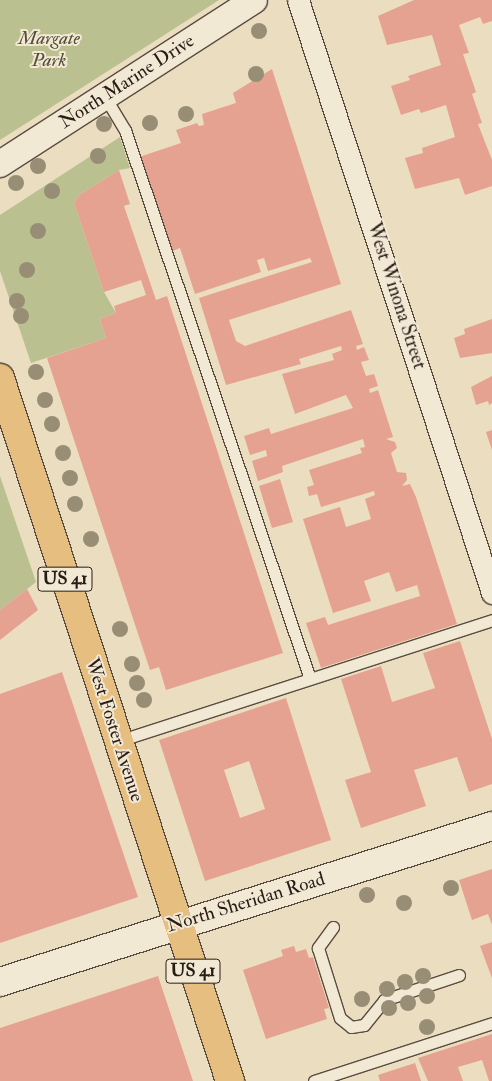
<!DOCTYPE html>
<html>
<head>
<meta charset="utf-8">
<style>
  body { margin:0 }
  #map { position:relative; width:492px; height:1081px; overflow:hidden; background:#ebddbf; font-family:"IM FELL Double Pica",serif }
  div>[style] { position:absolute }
  .green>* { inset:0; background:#bac090 }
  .building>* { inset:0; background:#e6a291 }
  .roads { filter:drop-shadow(1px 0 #5a4c40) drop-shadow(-1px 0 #5a4c40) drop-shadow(0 1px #5a4c40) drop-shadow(0 -1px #5a4c40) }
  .service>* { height:11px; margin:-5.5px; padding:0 5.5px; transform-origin:5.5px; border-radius:5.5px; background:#f2e9d5 }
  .minor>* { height:21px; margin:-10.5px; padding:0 10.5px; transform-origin:10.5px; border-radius:10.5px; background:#f2e9d5 }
  .tertiary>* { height:26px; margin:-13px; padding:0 13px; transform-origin:13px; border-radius:13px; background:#f2e9d5 }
  .secondary>* { height:28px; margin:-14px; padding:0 14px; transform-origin:14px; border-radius:14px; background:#f2e9d5 }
  .primary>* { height:28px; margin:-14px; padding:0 14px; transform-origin:14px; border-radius:14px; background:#e6be80 }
  .trees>* { width:16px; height:16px; margin:-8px; border-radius:50%; background:#988e76 }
  span { translate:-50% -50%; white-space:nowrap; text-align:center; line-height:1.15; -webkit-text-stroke:4px #f2e9d5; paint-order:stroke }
  .shield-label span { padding:1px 4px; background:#f2e9d5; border:1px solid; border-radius:4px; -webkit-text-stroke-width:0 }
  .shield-label { font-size:18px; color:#291b15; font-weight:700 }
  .park-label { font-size:19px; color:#544d3a; font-style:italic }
  .street-label { font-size:19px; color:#291b15 }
</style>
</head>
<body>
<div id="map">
  <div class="green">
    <div style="clip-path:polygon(0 0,219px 0,0 140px)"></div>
    <div style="clip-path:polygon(120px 137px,130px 168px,119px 170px,79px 195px,74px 203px,104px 292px,116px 313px,100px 319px,106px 338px,31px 363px,0 271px,0 215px)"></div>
    <div style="clip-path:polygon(0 476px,36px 582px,0 610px)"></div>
  </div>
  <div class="building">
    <div style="clip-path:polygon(414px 0,492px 0,492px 21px,483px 24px,480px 17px,459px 25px,469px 53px,463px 54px,476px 92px,472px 94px,482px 123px,478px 124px,492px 160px,492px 186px,465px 195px,459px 178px,415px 189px,405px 158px,423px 153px,422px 148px,455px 137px,446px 105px,421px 113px,419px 109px,401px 115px,391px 86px,410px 80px,408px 76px,441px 65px,432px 35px,387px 45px,378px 16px)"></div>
    <div style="clip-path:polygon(272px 69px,341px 284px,229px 320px,236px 341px,245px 346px,351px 310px,363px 344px,356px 346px,357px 350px,364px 347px,369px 360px,361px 362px,366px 376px,374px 374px,378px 386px,369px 389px,370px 393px,378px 390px,393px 437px,386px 439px,395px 442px,397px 448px,391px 453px,397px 472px,406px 473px,407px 480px,402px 486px,410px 484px,416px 497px,457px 624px,321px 668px,306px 623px,325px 617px,328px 625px,420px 596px,417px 585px,396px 592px,389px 572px,364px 581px,371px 601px,333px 613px,303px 519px,340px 507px,346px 527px,371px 519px,365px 499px,375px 495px,374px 491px,321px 507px,317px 494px,309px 496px,307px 487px,314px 485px,309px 470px,362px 453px,360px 448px,365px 447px,363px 439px,282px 466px,283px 472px,258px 481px,252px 461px,267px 456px,266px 450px,250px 455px,244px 436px,269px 428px,271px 434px,353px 408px,346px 395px,295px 414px,282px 374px,334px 360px,332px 354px,342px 350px,341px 346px,299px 359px,301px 364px,226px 385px,199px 298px,312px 262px,310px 258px,268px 271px,264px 258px,257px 260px,261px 272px,195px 294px,180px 248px,170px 252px,139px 157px,181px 143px,176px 130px,197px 123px,199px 126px,204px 125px,202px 114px,236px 103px,233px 93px)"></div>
    <div style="clip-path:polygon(119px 170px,130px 204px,124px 206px,156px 300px,167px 296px,283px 653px,166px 690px,159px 667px,150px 670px,47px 358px,106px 338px,100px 319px,116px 313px,114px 306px,146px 295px,141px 280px,104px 292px,74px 203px,79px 195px)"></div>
    <div style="clip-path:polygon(492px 319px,492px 353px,460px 358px,454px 338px,465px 334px,464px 329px)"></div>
    <div style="clip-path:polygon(492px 376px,492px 403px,489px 405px,488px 401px,476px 405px,471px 387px)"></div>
    <div style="clip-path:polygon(492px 430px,492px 450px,486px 432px)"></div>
    <div style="clip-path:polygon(280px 479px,293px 522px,272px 528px,259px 486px)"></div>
    <div style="clip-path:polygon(27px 589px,38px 610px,0 640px,0 610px)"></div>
    <div style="clip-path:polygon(460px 641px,492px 739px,492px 784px,469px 792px,457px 757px,414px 770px,426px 806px,361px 828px,345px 780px,371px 772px,341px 679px,381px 666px,392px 702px,435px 688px,423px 653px)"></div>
    <div style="clip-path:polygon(62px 672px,138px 897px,0 943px,0 694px)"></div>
    <div style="clip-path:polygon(evenodd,286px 698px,331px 840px,205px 881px,159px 740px,286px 698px,249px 761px,265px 809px,240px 818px,224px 770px,249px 761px)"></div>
    <div style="clip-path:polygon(492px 869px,492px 925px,488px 914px,472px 920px,459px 880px)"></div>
    <div style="clip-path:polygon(492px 942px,492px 978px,480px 946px)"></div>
    <div style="clip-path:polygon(294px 946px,296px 952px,306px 949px,309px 958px,313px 957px,329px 1008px,324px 1009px,327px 1019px,266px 1039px,243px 970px,283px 956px,281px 950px)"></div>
    <div style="clip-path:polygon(158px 976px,193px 1081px,0 1081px,0 1028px)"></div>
    <div style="clip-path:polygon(492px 1034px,492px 1081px,489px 1081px,482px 1060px,458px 1067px,463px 1081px,428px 1081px,418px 1058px)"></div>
    <div style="clip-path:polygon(415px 1063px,421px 1081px,380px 1081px,378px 1075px)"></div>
  </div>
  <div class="roads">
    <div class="service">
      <div style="left:105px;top:97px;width:39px;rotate:59deg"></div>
      <div style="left:125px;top:130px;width:579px;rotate:71.38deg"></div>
      <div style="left:118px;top:741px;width:393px;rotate:-17.9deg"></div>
      <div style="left:333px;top:927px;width:26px;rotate:126deg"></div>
      <div style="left:318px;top:948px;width:73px;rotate:72.6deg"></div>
      <div style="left:340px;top:1018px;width:14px;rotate:39deg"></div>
      <div style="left:351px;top:1027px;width:13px;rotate:-9deg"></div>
      <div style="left:364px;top:1025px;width:32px;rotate:-51deg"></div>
      <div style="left:384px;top:1000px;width:79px;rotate:-18.4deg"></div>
      <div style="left:314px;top:1081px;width:187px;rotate:-18deg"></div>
    </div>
    <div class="minor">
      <div style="left:298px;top:0;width:624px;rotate:71.88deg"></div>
    </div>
    <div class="tertiary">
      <div style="left:0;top:164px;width:302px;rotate:-32.8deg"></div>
    </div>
    <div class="secondary">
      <div style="left:0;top:982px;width:516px;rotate:-17.59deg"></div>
    </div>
    <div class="primary">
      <div style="left:0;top:378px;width:740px;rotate:71.88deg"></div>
    </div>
  </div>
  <div class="trees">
    <div style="left:259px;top:31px"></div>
    <div style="left:256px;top:74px"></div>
    <div style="left:186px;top:114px"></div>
    <div style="left:150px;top:123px"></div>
    <div style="left:104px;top:124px"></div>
    <div style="left:98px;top:156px"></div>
    <div style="left:38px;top:166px"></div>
    <div style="left:16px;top:183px"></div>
    <div style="left:52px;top:191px"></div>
    <div style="left:38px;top:231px"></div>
    <div style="left:27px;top:270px"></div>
    <div style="left:17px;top:301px"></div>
    <div style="left:21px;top:316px"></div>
    <div style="left:36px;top:372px"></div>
    <div style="left:45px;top:400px"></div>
    <div style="left:52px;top:424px"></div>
    <div style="left:63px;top:453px"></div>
    <div style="left:70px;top:478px"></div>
    <div style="left:75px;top:504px"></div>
    <div style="left:91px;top:539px"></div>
    <div style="left:120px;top:629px"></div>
    <div style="left:132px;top:664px"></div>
    <div style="left:137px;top:683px"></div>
    <div style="left:144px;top:700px"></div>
    <div style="left:451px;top:888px"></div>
    <div style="left:367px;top:895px"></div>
    <div style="left:404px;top:903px"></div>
    <div style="left:423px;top:976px"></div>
    <div style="left:405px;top:982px"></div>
    <div style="left:387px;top:989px"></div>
    <div style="left:427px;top:996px"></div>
    <div style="left:362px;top:999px"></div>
    <div style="left:408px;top:1003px"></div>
    <div style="left:389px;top:1008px"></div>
    <div style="left:427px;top:1027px"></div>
  </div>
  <div class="shield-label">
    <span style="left:65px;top:579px">US 41</span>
    <span style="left:193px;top:971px">US 41</span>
  </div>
  <div class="park-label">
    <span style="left:49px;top:50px">Margate<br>Park</span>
  </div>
  <div class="street-label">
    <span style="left:127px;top:82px;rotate:-33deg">North Marine Drive</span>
    <span style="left:396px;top:296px;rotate:72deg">West Winona Street</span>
    <span style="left:114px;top:730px;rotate:72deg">West Foster Avenue</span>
    <span style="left:246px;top:903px;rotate:-17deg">North Sheridan Road</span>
  </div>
</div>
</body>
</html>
